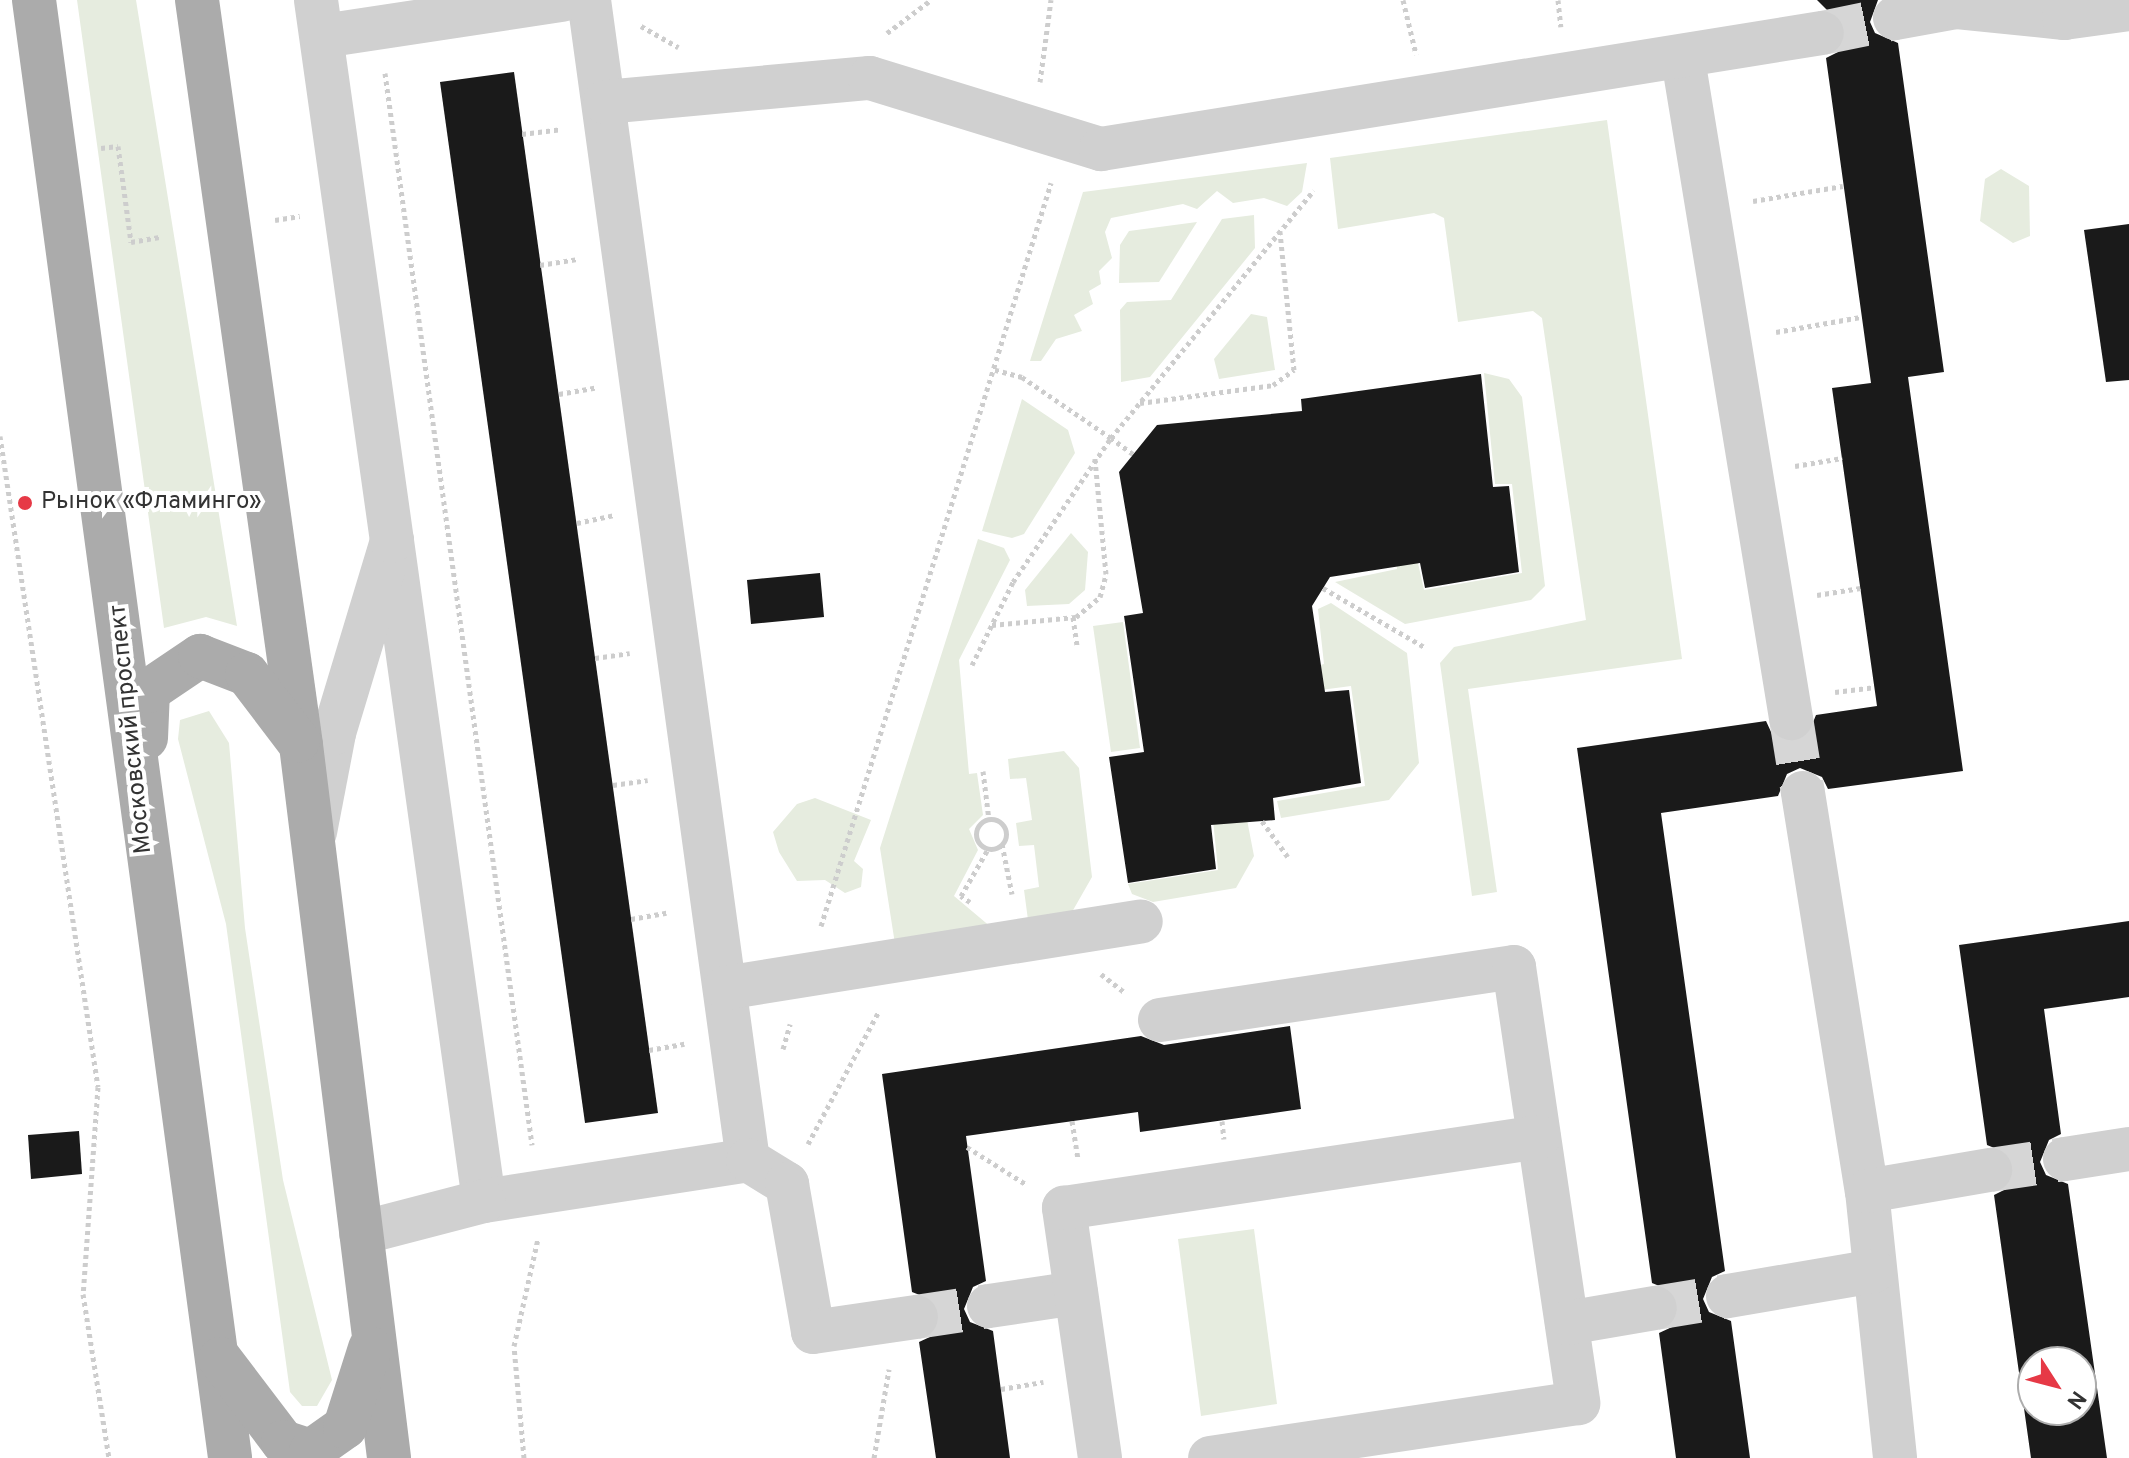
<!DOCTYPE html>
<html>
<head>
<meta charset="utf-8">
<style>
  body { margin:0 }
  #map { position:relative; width:2129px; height:1458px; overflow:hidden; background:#fff; font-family:Overpass,sans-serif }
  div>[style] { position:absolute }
  .green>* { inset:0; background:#e6ecdf }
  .building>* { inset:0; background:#1a1a1a }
  .minor-tunnel>* { height:44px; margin-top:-22px; transform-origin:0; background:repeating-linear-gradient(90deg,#d6d6d6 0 44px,transparent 0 66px) }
  .path>* { height:5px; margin-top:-2.5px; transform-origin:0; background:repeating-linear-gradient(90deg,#cdcdcd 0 4px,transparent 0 8px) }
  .path>.ring { margin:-2.5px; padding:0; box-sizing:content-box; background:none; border:5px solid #cdcdcd; border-radius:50% }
  .minor>* { height:44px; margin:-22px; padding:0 22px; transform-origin:22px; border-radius:22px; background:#d0d0d0 }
  .major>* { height:44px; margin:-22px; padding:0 22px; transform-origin:22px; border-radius:22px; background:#ababab }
  .dots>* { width:22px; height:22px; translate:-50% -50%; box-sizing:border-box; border:4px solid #fff; border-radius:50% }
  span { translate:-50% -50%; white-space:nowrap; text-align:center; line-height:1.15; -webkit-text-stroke:8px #fff; paint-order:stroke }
  .poi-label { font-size:24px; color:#333 }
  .left { translate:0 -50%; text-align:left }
  .street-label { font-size:24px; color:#333 }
  .north { position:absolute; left:2017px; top:1346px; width:80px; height:80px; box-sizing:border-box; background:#fff; border:2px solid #adadad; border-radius:50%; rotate:126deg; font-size:22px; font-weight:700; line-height:32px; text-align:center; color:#333 }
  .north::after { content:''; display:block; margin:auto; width:28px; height:36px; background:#e63946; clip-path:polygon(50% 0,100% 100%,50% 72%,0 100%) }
</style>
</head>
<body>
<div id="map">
  <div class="green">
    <div style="clip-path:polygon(77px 0,136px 0,237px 626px,206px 617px,164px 628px)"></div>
    <div style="clip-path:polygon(1607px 120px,1682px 659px,1468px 689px,1497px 892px,1472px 896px,1440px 663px,1454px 647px,1586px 620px,1542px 318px,1533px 311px,1458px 322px,1444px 218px,1434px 213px,1338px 229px,1330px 158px)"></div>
    <div style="clip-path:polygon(1307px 163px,1302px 192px,1287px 206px,1264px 198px,1233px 203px,1217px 191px,1197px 209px,1183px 204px,1111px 218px,1105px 232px,1112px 258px,1099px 271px,1101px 284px,1089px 291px,1093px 304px,1074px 315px,1082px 331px,1056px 339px,1041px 361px,1030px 361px,1083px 192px)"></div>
    <div style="clip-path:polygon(2001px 169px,2029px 186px,2030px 236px,2013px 243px,1980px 221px,1985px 179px)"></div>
    <div style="clip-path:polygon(1254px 215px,1255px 248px,1150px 377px,1121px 382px,1120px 310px,1127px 302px,1171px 300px,1222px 219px)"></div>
    <div style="clip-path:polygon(1197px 222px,1159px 282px,1119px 283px,1120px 245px,1129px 231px)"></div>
    <div style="clip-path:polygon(1251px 314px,1267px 317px,1275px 370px,1219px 379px,1214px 359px)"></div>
    <div style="clip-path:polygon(1484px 373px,1509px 379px,1522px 397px,1545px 586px,1531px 600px,1405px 624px,1335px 582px,1397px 569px,1396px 555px,1416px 554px,1424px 590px,1522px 573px,1512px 484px,1495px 484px)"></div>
    <div style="clip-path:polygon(1022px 399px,1068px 430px,1075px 453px,1024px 534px,1012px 538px,982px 531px)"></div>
    <div style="clip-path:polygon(1071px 533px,1088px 552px,1085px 590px,1069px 604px,1027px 606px,1025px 590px)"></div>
    <div style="clip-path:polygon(978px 539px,1004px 548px,1010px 560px,959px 660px,969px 774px,977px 773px,983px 815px,969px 829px,978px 850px,954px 896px,998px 933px,895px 944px,880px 848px)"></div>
    <div style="clip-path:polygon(1331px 603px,1407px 653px,1419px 763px,1389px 800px,1281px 818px,1277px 801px,1365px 786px,1351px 686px,1313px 691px,1310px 668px,1324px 664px,1318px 609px)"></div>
    <div style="clip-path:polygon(1123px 622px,1140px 748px,1111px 752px,1093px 626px)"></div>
    <div style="clip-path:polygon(209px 711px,229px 743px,245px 928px,283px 1180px,332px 1380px,317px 1406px,302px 1406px,290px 1392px,226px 924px,178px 739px,180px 720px)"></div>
    <div style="clip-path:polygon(1064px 751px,1079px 768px,1092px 877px,1072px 912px,1028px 920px,1024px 890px,1039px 887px,1034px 845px,1019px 846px,1016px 823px,1032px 820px,1026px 778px,1010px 779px,1008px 759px)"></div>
    <div style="clip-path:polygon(815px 798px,871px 820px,854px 861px,863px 869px,861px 887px,845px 893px,825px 880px,797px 881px,779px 852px,773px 832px,797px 804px)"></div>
    <div style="clip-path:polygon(1244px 804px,1254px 856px,1236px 888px,1153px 902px,1132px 894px,1128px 884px,1218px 870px,1212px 810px)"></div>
    <div style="clip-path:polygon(1254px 1229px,1277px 1404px,1201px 1416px,1178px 1239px)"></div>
  </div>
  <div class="building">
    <div style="clip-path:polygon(1817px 0,1878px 0,1870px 22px,1875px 33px,1898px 43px,1944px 372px,1908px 377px,1963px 771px,1828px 789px,1822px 777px,1800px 768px,1787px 774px,1778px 796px,1661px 813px,1725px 1271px,1712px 1277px,1703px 1299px,1709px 1312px,1731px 1321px,1750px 1458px,1676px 1458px,1659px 1333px,1672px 1327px,1680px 1305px,1674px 1292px,1652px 1283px,1577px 748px,1766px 721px,1772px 734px,1794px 743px,1807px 737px,1816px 715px,1877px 706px,1832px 388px,1871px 383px,1826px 58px,1838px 52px,1847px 30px)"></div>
    <div style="clip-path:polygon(514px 72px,658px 1113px,585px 1123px,440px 82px)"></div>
    <div style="clip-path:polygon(2129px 224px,2129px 380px,2106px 382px,2084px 230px)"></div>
    <div style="clip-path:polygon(1481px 374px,1493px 487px,1509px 486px,1519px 572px,1425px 588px,1420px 563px,1330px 577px,1312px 606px,1325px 692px,1349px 690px,1361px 783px,1273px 798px,1275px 820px,1211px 825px,1216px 869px,1128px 883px,1109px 757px,1144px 752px,1124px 616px,1143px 613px,1119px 472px,1157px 425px,1302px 411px,1301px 399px)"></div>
    <div style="clip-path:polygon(820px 573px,824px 617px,751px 624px,747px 580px)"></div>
    <div style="clip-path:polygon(evenodd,2129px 921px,2129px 997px,2044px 1009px,2061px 1134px,2049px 1140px,2040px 1162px,2046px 1175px,2068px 1184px,2107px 1458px,2031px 1458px,1994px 1195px,2006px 1189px,2015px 1167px,2009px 1154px,1987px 1145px,1959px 945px,2129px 921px,2033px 1362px,2081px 1362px,2081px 1410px,2033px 1410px,2033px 1362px)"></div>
    <div style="clip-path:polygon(1290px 1026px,1301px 1109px,1140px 1132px,1138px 1112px,966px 1136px,986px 1281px,973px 1287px,964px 1309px,970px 1322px,993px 1331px,1010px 1458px,936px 1458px,919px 1342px,932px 1336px,941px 1314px,935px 1301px,912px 1292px,882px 1074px,1141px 1036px,1164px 1045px)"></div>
    <div style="clip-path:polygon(79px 1131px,82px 1174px,31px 1179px,28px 1135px)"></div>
  </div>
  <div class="minor-tunnel">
    <div style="left:1822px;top:33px;width:75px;rotate:-11.6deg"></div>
    <div style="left:1791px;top:718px;width:76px;rotate:80.9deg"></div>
    <div style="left:1990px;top:1170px;width:76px;rotate:-8.3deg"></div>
    <div style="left:1655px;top:1308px;width:74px;rotate:-9.3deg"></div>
    <div style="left:916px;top:1317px;width:74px;rotate:-8.6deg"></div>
  </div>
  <div class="path">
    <div style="left:1403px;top:0;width:56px;rotate:76.5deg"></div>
    <div style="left:1558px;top:0;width:27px;rotate:84deg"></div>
    <div style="left:641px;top:26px;width:43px;rotate:29.6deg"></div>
    <div style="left:887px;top:33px;width:55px;rotate:-36.9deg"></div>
    <div style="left:385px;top:73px;width:1082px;rotate:82.19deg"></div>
    <div style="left:1040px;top:82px;width:83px;rotate:-82.4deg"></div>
    <div style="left:522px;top:134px;width:39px;rotate:-7deg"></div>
    <div style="left:101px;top:148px;width:17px;rotate:-7deg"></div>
    <div style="left:118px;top:146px;width:97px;rotate:82.3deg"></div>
    <div style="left:131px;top:242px;width:29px;rotate:-10deg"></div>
    <div style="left:1753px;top:201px;width:91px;rotate:-9.5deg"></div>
    <div style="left:275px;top:220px;width:25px;rotate:-9deg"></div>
    <div style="left:540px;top:265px;width:39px;rotate:-9deg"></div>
    <div style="left:1776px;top:332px;width:86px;rotate:-10deg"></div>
    <div style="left:559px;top:394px;width:39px;rotate:-10deg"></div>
    <div style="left:1140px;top:403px;width:134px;rotate:-7.7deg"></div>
    <div style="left:1273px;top:385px;width:26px;rotate:-36deg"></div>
    <div style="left:1294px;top:370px;width:140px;rotate:-95.8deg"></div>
    <div style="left:0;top:436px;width:658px;rotate:81.44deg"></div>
    <div style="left:98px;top:1087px;width:208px;rotate:94.1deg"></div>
    <div style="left:83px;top:1294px;width:166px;rotate:81deg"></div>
    <div style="left:1133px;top:454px;width:27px;rotate:-144deg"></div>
    <div style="left:1111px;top:438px;width:320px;rotate:-50.7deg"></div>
    <div style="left:1795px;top:466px;width:48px;rotate:-9.7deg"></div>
    <div style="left:577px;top:523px;width:39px;rotate:-12deg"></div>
    <div style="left:1323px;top:588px;width:119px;rotate:30.2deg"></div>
    <div style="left:1817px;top:595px;width:44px;rotate:-9.2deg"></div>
    <div style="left:1073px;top:617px;width:28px;rotate:82deg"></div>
    <div style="left:992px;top:625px;width:84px;rotate:-5.4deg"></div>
    <div style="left:1076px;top:617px;width:31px;rotate:-40deg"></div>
    <div style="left:1100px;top:597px;width:24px;rotate:-75deg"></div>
    <div style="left:1106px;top:574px;width:116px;rotate:-95.5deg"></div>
    <div style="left:595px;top:658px;width:35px;rotate:-8deg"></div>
    <div style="left:972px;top:665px;width:93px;rotate:-63.7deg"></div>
    <div style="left:1013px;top:582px;width:174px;rotate:-55.8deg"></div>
    <div style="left:1111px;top:438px;width:108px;rotate:-145.6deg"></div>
    <div style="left:1022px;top:377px;width:28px;rotate:-165deg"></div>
    <div style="left:1835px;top:692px;width:39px;rotate:-7deg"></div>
    <div style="left:983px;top:771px;width:49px;rotate:83deg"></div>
    <div style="left:613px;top:785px;width:35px;rotate:-8deg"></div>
    <div class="ring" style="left:976px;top:819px;width:25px;height:25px"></div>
    <div style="left:1262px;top:821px;width:44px;rotate:54.2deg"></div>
    <div style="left:1002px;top:844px;width:51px;rotate:78.7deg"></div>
    <div style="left:970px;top:902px;width:11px;rotate:-146deg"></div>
    <div style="left:961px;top:896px;width:54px;rotate:-60.1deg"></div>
    <div style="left:631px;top:919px;width:36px;rotate:-10deg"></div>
    <div style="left:821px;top:926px;width:778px;rotate:-72.8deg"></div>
    <div style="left:1101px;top:974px;width:31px;rotate:38deg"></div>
    <div style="left:783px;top:1049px;width:26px;rotate:-74deg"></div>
    <div style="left:649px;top:1050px;width:36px;rotate:-10deg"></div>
    <div style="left:1072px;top:1121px;width:39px;rotate:81deg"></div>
    <div style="left:1222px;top:1121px;width:18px;rotate:84deg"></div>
    <div style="left:808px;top:1144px;width:149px;rotate:-61.9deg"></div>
    <div style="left:967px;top:1147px;width:71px;rotate:32.3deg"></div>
    <div style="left:1001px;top:1389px;width:43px;rotate:-9.5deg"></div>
    <div style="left:524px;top:1458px;width:112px;rotate:-95.1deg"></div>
    <div style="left:514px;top:1346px;width:110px;rotate:-77.4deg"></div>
    <div style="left:874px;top:1458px;width:90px;rotate:-80.4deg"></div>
  </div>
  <div class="minor">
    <div style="left:589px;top:0;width:1171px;rotate:82.2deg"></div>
    <div style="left:1895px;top:18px;width:63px;rotate:-10.1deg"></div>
    <div style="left:1957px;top:7px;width:108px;rotate:5.9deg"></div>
    <div style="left:2064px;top:18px;width:66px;rotate:-7.9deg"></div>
    <div style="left:323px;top:36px;width:242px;rotate:-8.6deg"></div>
    <div style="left:1683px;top:59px;width:668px;rotate:80.69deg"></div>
    <div style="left:605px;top:102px;width:266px;rotate:-5.2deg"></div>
    <div style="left:870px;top:78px;width:242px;rotate:17.1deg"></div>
    <div style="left:1101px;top:149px;width:730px;rotate:-9.14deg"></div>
    <div style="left:392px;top:541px;width:666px;rotate:82.06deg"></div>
    <div style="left:484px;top:1201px;width:267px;rotate:-8.8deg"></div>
    <div style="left:748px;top:1160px;width:46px;rotate:31.6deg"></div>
    <div style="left:787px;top:1184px;width:150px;rotate:80deg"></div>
    <div style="left:813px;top:1332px;width:104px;rotate:-8.3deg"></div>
    <div style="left:1803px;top:793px;width:403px;rotate:80.9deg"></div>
    <div style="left:1867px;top:1191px;width:268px;rotate:84deg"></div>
    <div style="left:315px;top:832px;width:101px;rotate:-79.1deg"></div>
    <div style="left:334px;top:733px;width:201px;rotate:-73.2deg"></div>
    <div style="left:392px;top:541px;width:546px;rotate:-98deg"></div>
    <div style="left:725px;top:988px;width:421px;rotate:-9.1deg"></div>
    <div style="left:1160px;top:1020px;width:358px;rotate:-8.5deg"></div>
    <div style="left:1514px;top:967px;width:441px;rotate:81.6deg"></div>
    <div style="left:1578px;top:1403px;width:372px;rotate:171.5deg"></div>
    <div style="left:2065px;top:1159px;width:65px;rotate:-8.9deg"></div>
    <div style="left:1867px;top:1191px;width:125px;rotate:-9.7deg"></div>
    <div style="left:361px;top:1233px;width:127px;rotate:-14.6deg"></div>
    <div style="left:1728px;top:1296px;width:148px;rotate:-9.7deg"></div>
    <div style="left:989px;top:1306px;width:88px;rotate:-8.5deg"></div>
    <div style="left:1567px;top:1323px;width:89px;rotate:-9.7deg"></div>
    <div style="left:1100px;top:1458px;width:253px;rotate:-98.2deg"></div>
    <div style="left:1064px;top:1208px;width:480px;rotate:-8.5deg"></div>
  </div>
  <div class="major">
    <div style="left:34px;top:0;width:1471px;rotate:82.34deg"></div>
    <div style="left:197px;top:0;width:752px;rotate:82.05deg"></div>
    <div style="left:301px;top:745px;width:718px;rotate:82.96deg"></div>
    <div style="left:146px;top:738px;width:47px;rotate:-87.6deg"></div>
    <div style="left:148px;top:691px;width:63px;rotate:-33.9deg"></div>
    <div style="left:200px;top:656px;width:50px;rotate:21deg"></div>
    <div style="left:247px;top:674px;width:84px;rotate:52.7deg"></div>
    <div style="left:220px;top:1359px;width:104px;rotate:52.8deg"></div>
    <div style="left:283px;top:1442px;width:29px;rotate:18deg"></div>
    <div style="left:311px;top:1451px;width:42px;rotate:-35.2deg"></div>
    <div style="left:345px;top:1427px;width:83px;rotate:-72.4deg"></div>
  </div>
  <div class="dots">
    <div style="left:25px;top:503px;background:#e63946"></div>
  </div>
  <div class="poi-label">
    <span class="left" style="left:41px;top:503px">Рынок «Фламинго»</span>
  </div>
  <div class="street-label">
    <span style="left:132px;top:729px;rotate:-96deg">Московский проспект</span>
  </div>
  <div class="north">N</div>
</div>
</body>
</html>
